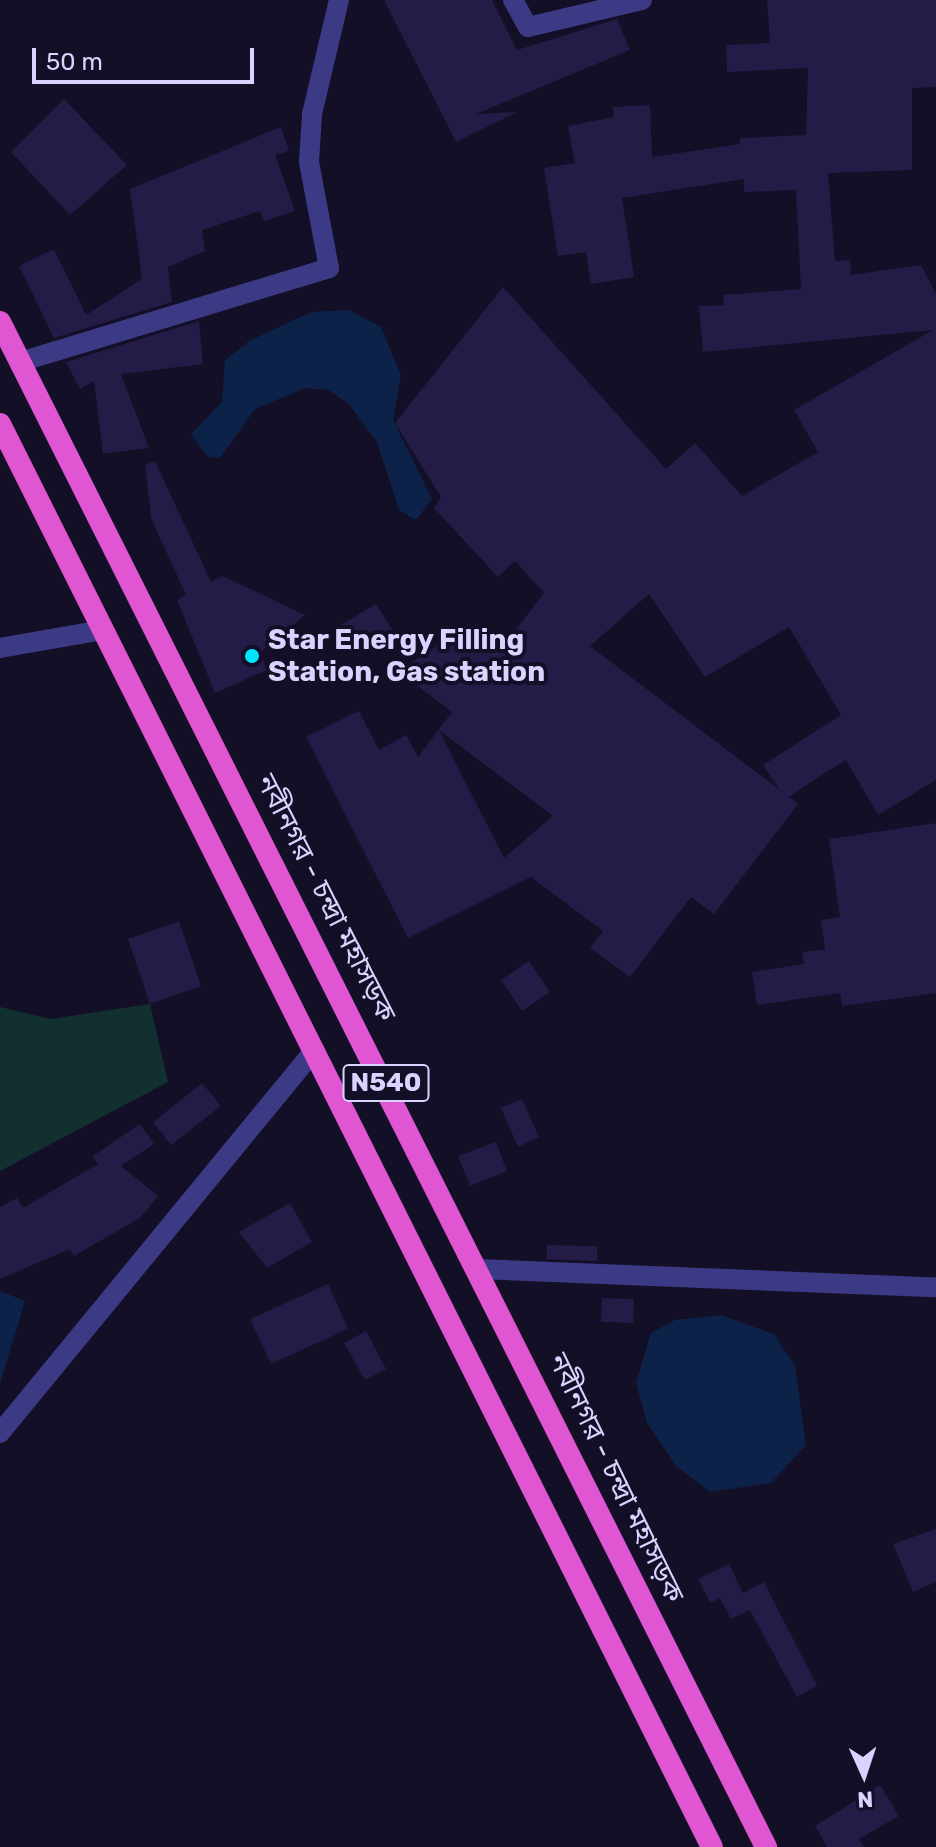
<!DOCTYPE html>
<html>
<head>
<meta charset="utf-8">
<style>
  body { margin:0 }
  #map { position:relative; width:936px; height:1847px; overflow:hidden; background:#130f26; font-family:Rubik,"Noto Sans Bengali",sans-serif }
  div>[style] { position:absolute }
  .green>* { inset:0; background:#12302f }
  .water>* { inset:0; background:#0c2248 }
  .building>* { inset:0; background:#241b47 }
  .minor>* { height:20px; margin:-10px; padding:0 10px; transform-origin:10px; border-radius:10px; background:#3d3a85 }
  .trunk>* { height:22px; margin:-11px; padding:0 11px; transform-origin:11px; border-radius:11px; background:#e055d1 }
  .dots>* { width:22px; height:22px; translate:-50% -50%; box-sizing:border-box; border:4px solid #130f26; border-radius:50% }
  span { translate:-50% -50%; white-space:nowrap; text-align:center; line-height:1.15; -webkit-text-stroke:8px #130f26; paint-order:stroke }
  .shield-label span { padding:2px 6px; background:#130f26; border:2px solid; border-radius:6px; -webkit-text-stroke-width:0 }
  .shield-label { font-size:26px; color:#d9d4ff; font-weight:700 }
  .poi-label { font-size:28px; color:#d9d4ff; font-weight:700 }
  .left { translate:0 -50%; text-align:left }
  .street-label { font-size:28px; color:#d9d4ff }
  .north { position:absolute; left:824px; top:1735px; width:80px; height:80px; -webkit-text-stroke:6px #130f26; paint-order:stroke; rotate:177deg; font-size:22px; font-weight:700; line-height:32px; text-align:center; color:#d9d4ff }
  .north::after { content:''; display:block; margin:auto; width:28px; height:36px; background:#d9d4ff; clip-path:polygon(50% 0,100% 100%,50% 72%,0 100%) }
  .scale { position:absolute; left:32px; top:48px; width:222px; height:36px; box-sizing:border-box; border:4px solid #d9d4ff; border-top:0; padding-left:10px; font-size:24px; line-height:28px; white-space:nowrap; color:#d9d4ff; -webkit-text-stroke:6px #130f26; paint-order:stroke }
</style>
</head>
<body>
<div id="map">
  <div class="green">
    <div style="clip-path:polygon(150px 1004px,168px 1082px,0 1171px,0 1007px,51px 1019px)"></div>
  </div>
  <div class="water">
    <div style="clip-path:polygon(349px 310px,381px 327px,401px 375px,393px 420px,432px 499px,416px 520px,399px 510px,377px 442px,348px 403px,328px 390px,305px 388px,255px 409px,220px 458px,208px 457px,191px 434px,222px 402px,225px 360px,249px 341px,311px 312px)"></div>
    <div style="clip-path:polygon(0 1291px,25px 1301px,0 1384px)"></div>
    <div style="clip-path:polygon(721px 1315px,774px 1334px,795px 1366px,806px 1445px,771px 1483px,710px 1492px,676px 1466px,647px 1423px,636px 1383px,651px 1333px,675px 1320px)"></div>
  </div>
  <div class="building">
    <div style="clip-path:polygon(384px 0,492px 0,517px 50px,617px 19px,630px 50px,476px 114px,517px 112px,456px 142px)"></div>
    <div style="clip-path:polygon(evenodd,767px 0,936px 0,936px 87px,912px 88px,912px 170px,828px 173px,835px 261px,850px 260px,851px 275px,921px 265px,936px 294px,936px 780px,878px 815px,846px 760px,820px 776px,789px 797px,798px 804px,714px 914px,691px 897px,630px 977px,590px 948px,603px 931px,531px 877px,408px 938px,306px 737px,359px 711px,379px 750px,406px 735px,418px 757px,452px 712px,398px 671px,469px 625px,500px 650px,544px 593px,515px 561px,498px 577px,434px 508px,441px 497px,395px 423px,503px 287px,666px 469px,695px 443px,742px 496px,818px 452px,794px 410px,933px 330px,703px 352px,699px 306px,724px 305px,723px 295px,801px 289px,796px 190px,744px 192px,744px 179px,622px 198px,634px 277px,591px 284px,586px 252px,558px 256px,544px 168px,575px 163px,568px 126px,614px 117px,613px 107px,650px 105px,652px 157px,740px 144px,740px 138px,806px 135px,808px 68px,727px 72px,726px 45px,770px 43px,767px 0,649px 594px,705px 677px,789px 627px,841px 715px,763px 765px,780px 790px,590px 646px,649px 594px,767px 0,439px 730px,553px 816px,504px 858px,439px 730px)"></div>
    <div style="clip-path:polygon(64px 99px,127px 165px,70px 215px,11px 152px)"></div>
    <div style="clip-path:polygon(281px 127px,289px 151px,275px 155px,295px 211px,264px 221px,260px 211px,202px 230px,205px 251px,168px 267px,172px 302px,54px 338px,19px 266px,54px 249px,86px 315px,142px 279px,130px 189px)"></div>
    <div style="clip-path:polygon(199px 321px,203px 364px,121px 374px,149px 448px,103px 454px,94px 381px,80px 389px,66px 362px)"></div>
    <div style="clip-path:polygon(155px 461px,211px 582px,223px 576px,305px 615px,260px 653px,267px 670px,215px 693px,177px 600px,186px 595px,151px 518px,145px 465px)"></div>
    <div style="clip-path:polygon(376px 604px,392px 629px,360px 642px,339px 626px)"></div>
    <div style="clip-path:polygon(936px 823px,936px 993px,842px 1006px,840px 993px,757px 1005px,752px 972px,804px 964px,802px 952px,825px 949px,821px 920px,840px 917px,829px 839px)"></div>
    <div style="clip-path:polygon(179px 921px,201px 986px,150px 1004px,128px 939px)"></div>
    <div style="clip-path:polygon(529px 961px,550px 992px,522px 1011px,501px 980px)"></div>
    <div style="clip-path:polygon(202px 1083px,221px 1106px,171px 1145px,153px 1122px)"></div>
    <div style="clip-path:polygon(522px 1099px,539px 1137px,518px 1147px,501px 1108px)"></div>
    <div style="clip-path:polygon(140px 1124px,154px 1144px,121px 1166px,158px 1196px,140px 1218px,74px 1256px,70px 1249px,0 1279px,0 1207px,17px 1198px,23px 1208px,98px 1164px,93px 1156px)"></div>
    <div style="clip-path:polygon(496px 1142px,507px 1171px,470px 1186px,458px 1156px)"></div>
    <div style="clip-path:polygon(290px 1203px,312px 1242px,267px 1268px,239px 1232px)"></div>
    <div style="clip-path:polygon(547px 1245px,597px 1246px,597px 1261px,547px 1259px)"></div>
    <div style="clip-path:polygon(328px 1284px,348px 1329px,271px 1364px,250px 1319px)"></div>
    <div style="clip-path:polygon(602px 1298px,634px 1299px,633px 1323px,601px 1322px)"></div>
    <div style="clip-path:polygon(366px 1331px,386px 1369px,365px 1380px,344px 1343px)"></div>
    <div style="clip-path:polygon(936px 1529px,936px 1582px,913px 1592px,893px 1544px)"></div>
    <div style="clip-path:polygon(729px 1564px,743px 1593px,764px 1582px,817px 1686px,797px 1697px,750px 1610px,731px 1619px,720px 1598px,710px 1603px,698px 1579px)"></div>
    <div style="clip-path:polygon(880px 1785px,899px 1816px,859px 1839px,864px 1847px,827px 1847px,815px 1826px)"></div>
  </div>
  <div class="minor">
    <div style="left:513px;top:0;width:31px;rotate:61deg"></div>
    <div style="left:528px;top:27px;width:117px;rotate:-13.3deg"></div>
    <div style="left:20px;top:362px;width:323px;rotate:-16.9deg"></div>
    <div style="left:329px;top:268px;width:108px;rotate:-100.7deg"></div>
    <div style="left:309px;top:162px;width:48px;rotate:-86.4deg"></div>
    <div style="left:312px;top:114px;width:117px;rotate:-76.7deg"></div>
    <div style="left:0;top:648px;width:105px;rotate:-9.9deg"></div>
    <div style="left:478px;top:1269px;width:458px;rotate:2.3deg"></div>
    <div style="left:0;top:1433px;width:494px;rotate:-50.6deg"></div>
  </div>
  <div class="trunk">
    <div style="left:0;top:322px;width:1707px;rotate:63.33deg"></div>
    <div style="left:0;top:424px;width:1591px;rotate:63.42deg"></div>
  </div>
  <div class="dots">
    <div style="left:252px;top:656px;background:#00e5ff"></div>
  </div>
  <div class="shield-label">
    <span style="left:386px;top:1083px">N540</span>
  </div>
  <div class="poi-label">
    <span class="left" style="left:268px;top:656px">Star Energy Filling<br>Station, Gas station</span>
  </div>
  <div class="street-label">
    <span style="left:326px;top:898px;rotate:63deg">নবীনগর - চন্দ্রা মহাসড়ক</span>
    <span style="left:616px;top:1478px;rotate:64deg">নবীনগর - চন্দ্রা মহাসড়ক</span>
  </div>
  <div class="north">N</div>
  <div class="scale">50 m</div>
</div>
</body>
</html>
